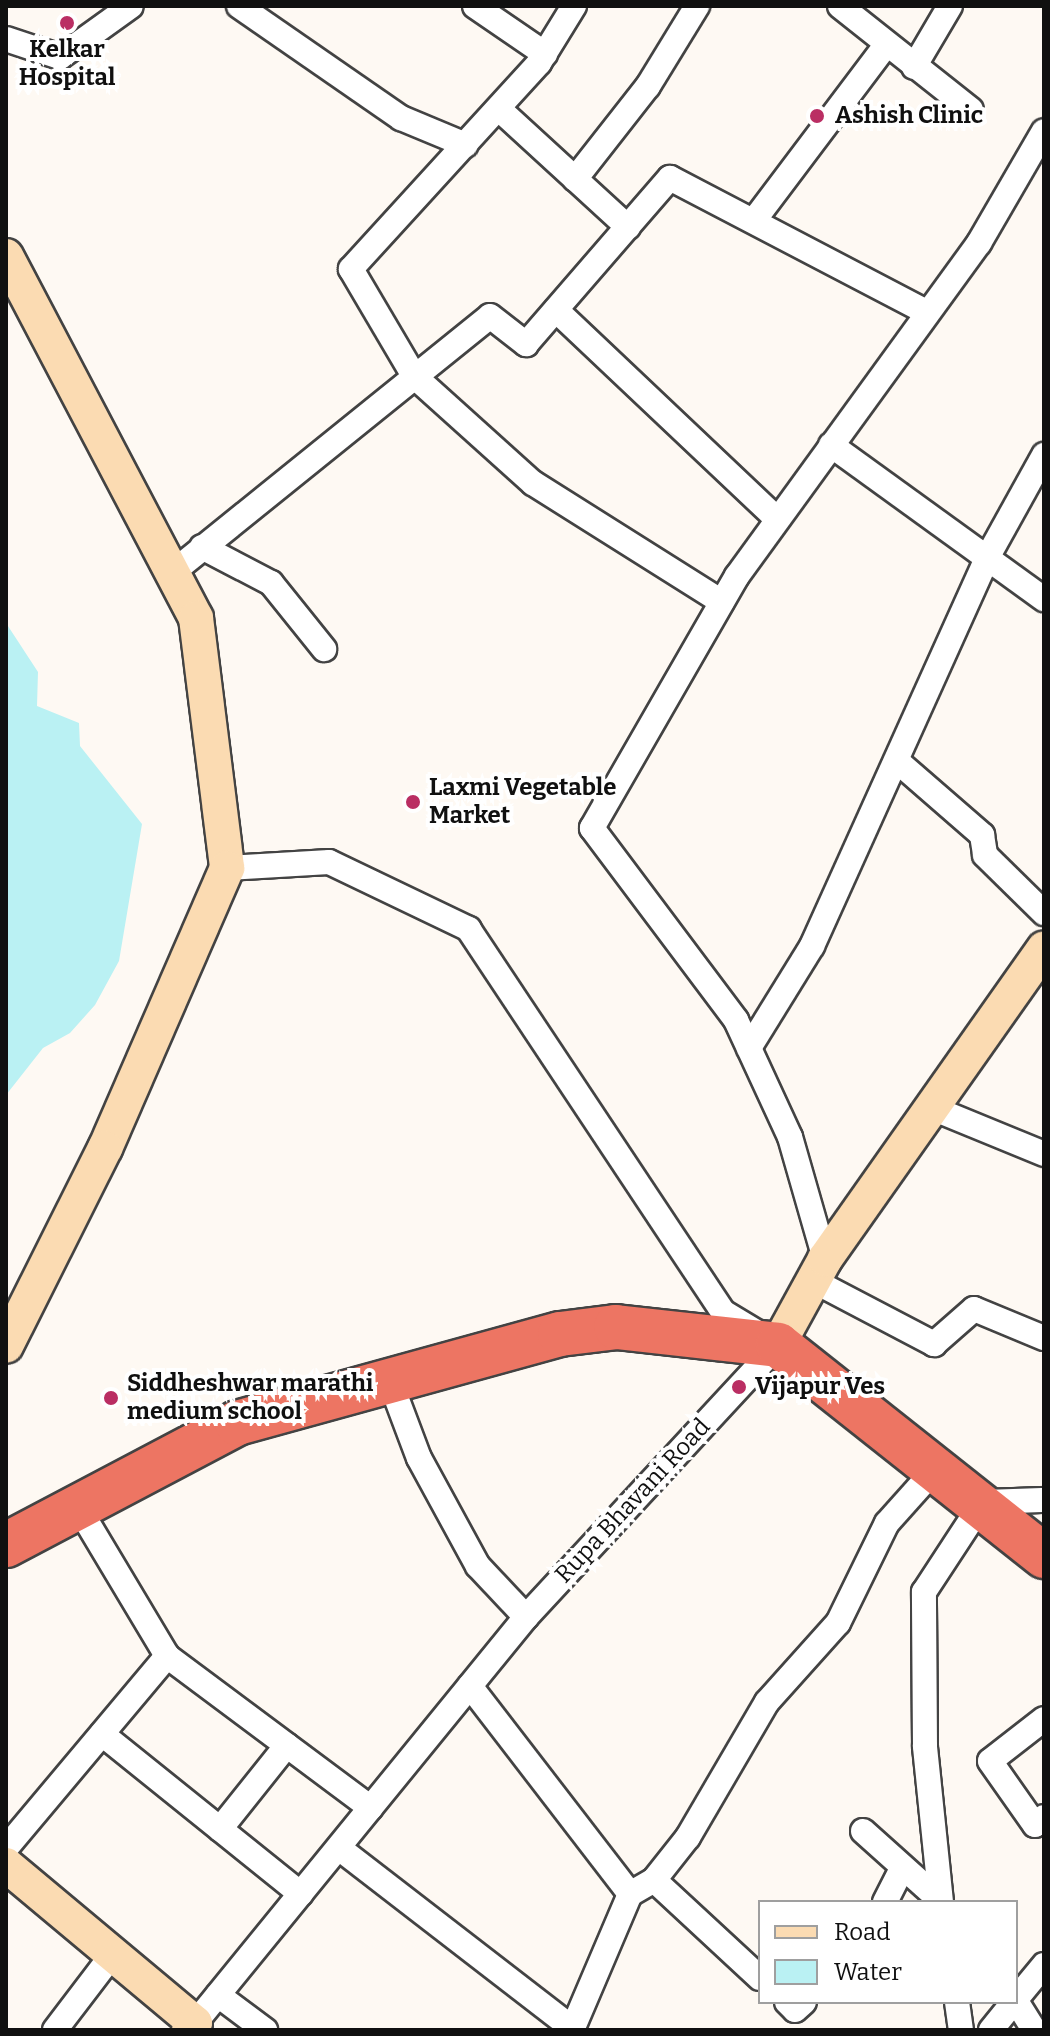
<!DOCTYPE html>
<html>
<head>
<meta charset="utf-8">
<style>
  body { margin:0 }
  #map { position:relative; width:1050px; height:2036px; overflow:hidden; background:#fef9f3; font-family:Bitter,serif }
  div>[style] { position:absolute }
  .water>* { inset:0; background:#baf1f3 }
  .roads { filter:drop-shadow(2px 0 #434343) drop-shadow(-2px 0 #434343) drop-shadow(0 2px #434343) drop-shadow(0 -2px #434343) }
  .street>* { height:24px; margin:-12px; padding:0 12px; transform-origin:12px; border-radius:12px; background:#fff }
  .secondary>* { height:34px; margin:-17px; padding:0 17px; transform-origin:17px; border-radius:17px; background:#fbdbb2 }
  .highway>* { height:44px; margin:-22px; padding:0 22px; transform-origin:22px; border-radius:22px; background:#ed7563 }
  .dots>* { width:22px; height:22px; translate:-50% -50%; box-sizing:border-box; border:4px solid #fff; border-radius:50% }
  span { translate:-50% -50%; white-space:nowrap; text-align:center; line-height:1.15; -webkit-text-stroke:8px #fff; paint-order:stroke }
  .poi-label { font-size:24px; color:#101010; font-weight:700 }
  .left { translate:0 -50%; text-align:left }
  .street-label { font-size:24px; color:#101010 }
  .frame { position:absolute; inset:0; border:8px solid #101010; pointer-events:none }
  .legend { position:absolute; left:758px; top:1900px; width:260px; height:104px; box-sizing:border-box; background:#fff; border:2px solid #9f9f9f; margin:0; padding:10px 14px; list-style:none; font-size:24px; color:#101010 }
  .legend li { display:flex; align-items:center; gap:16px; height:40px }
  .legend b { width:40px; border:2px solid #9f9f9f }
</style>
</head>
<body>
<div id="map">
  <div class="water">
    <div style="clip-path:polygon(6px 623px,38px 672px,37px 706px,79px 723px,80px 746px,142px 824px,119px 961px,95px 1005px,70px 1033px,43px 1048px,6px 1095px)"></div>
  </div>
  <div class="roads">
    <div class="street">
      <div style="left:239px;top:6px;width:197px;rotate:34.7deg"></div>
      <div style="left:401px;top:118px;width:70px;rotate:22.6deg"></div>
      <div style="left:475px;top:6px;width:85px;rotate:34.4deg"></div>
      <div style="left:574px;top:6px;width:67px;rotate:121.6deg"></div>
      <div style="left:539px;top:63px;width:279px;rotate:132.4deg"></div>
      <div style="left:351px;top:269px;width:124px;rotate:59.5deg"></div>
      <div style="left:414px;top:376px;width:160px;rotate:42deg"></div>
      <div style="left:533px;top:483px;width:223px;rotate:32.2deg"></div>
      <div style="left:840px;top:6px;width:167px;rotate:38.4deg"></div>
      <div style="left:6px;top:39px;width:57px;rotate:18.4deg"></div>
      <div style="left:60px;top:57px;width:87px;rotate:-35.7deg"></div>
      <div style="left:914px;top:67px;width:71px;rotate:-59.5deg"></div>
      <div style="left:499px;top:109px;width:175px;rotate:42.5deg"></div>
      <div style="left:575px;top:179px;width:118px;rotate:-51.9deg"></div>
      <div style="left:648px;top:86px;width:94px;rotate:-58.5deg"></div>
      <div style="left:755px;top:219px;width:218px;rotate:-53deg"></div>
      <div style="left:556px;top:310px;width:304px;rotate:43.4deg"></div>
      <div style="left:831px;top:445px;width:263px;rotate:35.9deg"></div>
      <div style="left:202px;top:547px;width:78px;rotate:27.6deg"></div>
      <div style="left:271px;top:583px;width:85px;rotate:51.2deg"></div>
      <div style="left:173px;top:572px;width:407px;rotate:-38.9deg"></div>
      <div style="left:490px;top:316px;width:46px;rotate:37.9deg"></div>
      <div style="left:526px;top:344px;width:220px;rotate:-49.1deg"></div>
      <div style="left:670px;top:178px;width:289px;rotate:27.6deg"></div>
      <div style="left:897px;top:761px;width:113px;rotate:41deg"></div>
      <div style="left:982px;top:835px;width:20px;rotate:81deg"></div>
      <div style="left:985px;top:855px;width:83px;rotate:44.5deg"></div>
      <div style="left:749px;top:1048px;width:120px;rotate:-58.3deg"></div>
      <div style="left:812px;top:946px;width:426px;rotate:-65.7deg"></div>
      <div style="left:987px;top:558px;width:118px;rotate:-61deg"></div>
      <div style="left:932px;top:1108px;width:121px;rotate:22.3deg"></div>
      <div style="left:825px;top:1259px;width:127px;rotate:-106deg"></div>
      <div style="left:790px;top:1137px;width:129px;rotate:-114.8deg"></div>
      <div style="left:736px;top:1020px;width:240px;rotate:-126.9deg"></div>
      <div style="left:592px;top:828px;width:291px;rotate:-60.1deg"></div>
      <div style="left:737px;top:576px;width:412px;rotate:-54deg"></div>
      <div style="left:979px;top:243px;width:129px;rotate:-59.9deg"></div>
      <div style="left:814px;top:1281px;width:136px;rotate:27.7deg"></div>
      <div style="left:934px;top:1344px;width:53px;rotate:-41.2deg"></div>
      <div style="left:974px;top:1309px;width:76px;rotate:22.5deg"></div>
      <div style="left:390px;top:1381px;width:82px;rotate:69.4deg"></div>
      <div style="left:419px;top:1458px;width:123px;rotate:61.4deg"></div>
      <div style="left:478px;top:1566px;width:70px;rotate:46.7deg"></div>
      <div style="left:78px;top:1507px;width:174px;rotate:59.1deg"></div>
      <div style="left:167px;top:1656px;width:254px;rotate:36.7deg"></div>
      <div style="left:470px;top:1686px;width:262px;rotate:52.4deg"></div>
      <div style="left:1044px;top:1719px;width:68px;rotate:142.1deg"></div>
      <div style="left:990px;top:1761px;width:78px;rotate:54.9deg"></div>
      <div style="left:1035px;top:1825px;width:12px;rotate:-42deg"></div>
      <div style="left:102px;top:1734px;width:255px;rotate:38.8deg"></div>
      <div style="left:220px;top:1829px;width:107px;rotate:-51.4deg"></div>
      <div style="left:863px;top:1831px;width:103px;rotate:41.9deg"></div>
      <div style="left:6px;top:1848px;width:251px;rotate:-50deg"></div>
      <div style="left:339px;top:1848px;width:296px;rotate:37.7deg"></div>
      <div style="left:654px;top:1880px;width:144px;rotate:42.8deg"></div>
      <div style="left:885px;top:1902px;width:37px;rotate:-63deg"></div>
      <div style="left:941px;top:1902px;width:157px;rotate:-95.9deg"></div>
      <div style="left:925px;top:1746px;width:154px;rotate:-90.4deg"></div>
      <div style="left:924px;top:1592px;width:108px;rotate:-56.8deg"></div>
      <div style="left:983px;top:1502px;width:61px;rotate:-1.9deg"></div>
      <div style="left:218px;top:1995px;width:59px;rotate:36.7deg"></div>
      <div style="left:1016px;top:1999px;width:44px;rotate:-50.5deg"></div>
      <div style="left:1016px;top:2001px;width:34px;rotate:58deg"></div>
      <div style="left:787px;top:2002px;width:11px;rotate:45deg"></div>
      <div style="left:795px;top:2010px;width:12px;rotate:-42deg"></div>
      <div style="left:957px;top:2002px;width:28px;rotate:82deg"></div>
      <div style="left:195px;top:2023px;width:524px;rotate:-50.81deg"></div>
      <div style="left:526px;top:1617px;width:371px;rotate:-47.2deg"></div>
      <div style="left:778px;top:1345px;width:64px;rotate:-149deg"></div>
      <div style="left:723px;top:1312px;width:460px;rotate:-123.6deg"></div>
      <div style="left:469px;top:929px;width:155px;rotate:-154.4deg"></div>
      <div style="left:329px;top:862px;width:102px;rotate:176.6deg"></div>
      <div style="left:55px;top:2030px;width:96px;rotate:-52.7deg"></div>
      <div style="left:572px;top:2030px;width:148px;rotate:-66.9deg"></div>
      <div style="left:630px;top:1894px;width:28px;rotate:-30deg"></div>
      <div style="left:654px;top:1880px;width:55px;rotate:-51.7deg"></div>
      <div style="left:688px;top:1837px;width:156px;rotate:-59.7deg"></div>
      <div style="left:767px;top:1702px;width:106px;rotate:-48.1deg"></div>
      <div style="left:838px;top:1623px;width:111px;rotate:-63.9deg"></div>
      <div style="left:887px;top:1523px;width:75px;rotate:-48.2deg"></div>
      <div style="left:991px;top:2030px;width:36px;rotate:-51deg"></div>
    </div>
    <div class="secondary">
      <div style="left:6px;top:256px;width:409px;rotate:62.3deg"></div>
      <div style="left:196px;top:618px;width:252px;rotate:82.9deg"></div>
      <div style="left:227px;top:868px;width:305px;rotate:113.5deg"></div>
      <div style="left:105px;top:1148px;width:221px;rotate:116.6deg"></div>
      <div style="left:778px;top:1345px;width:98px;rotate:-61.3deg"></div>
      <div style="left:825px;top:1259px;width:380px;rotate:-54.8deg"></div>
      <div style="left:6px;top:1865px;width:246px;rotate:39.9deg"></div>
      <div style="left:195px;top:2023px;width:9px;rotate:131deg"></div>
    </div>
    <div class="highway">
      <div style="left:6px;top:1545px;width:261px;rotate:-27.8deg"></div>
      <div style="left:237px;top:1423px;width:335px;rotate:-15.4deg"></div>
      <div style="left:560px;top:1334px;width:56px;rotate:-7.1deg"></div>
      <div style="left:616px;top:1327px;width:163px;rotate:6.3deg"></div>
      <div style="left:778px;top:1345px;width:340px;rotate:38.4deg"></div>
    </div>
  </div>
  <div class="dots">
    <div style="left:67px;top:23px;background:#ba2e63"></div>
    <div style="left:817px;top:116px;background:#ba2e63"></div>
    <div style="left:413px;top:802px;background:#ba2e63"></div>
    <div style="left:739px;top:1387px;background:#ba2e63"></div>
    <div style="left:111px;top:1398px;background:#ba2e63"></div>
  </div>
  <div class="poi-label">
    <span style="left:67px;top:64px">Kelkar<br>Hospital</span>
    <span class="left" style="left:835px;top:116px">Ashish Clinic</span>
    <span class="left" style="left:429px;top:802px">Laxmi Vegetable<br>Market</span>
    <span class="left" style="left:127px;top:1398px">Siddheshwar marathi<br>medium school</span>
    <span class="left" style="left:755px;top:1387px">Vijapur Ves</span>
  </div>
  <div class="street-label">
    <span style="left:633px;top:1501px;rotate:-47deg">Rupa Bhavani Road</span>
  </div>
  <div class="frame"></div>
  <ul class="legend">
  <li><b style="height:10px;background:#fbdbb2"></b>Road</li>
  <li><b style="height:22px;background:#baf1f3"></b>Water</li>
  </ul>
</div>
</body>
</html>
